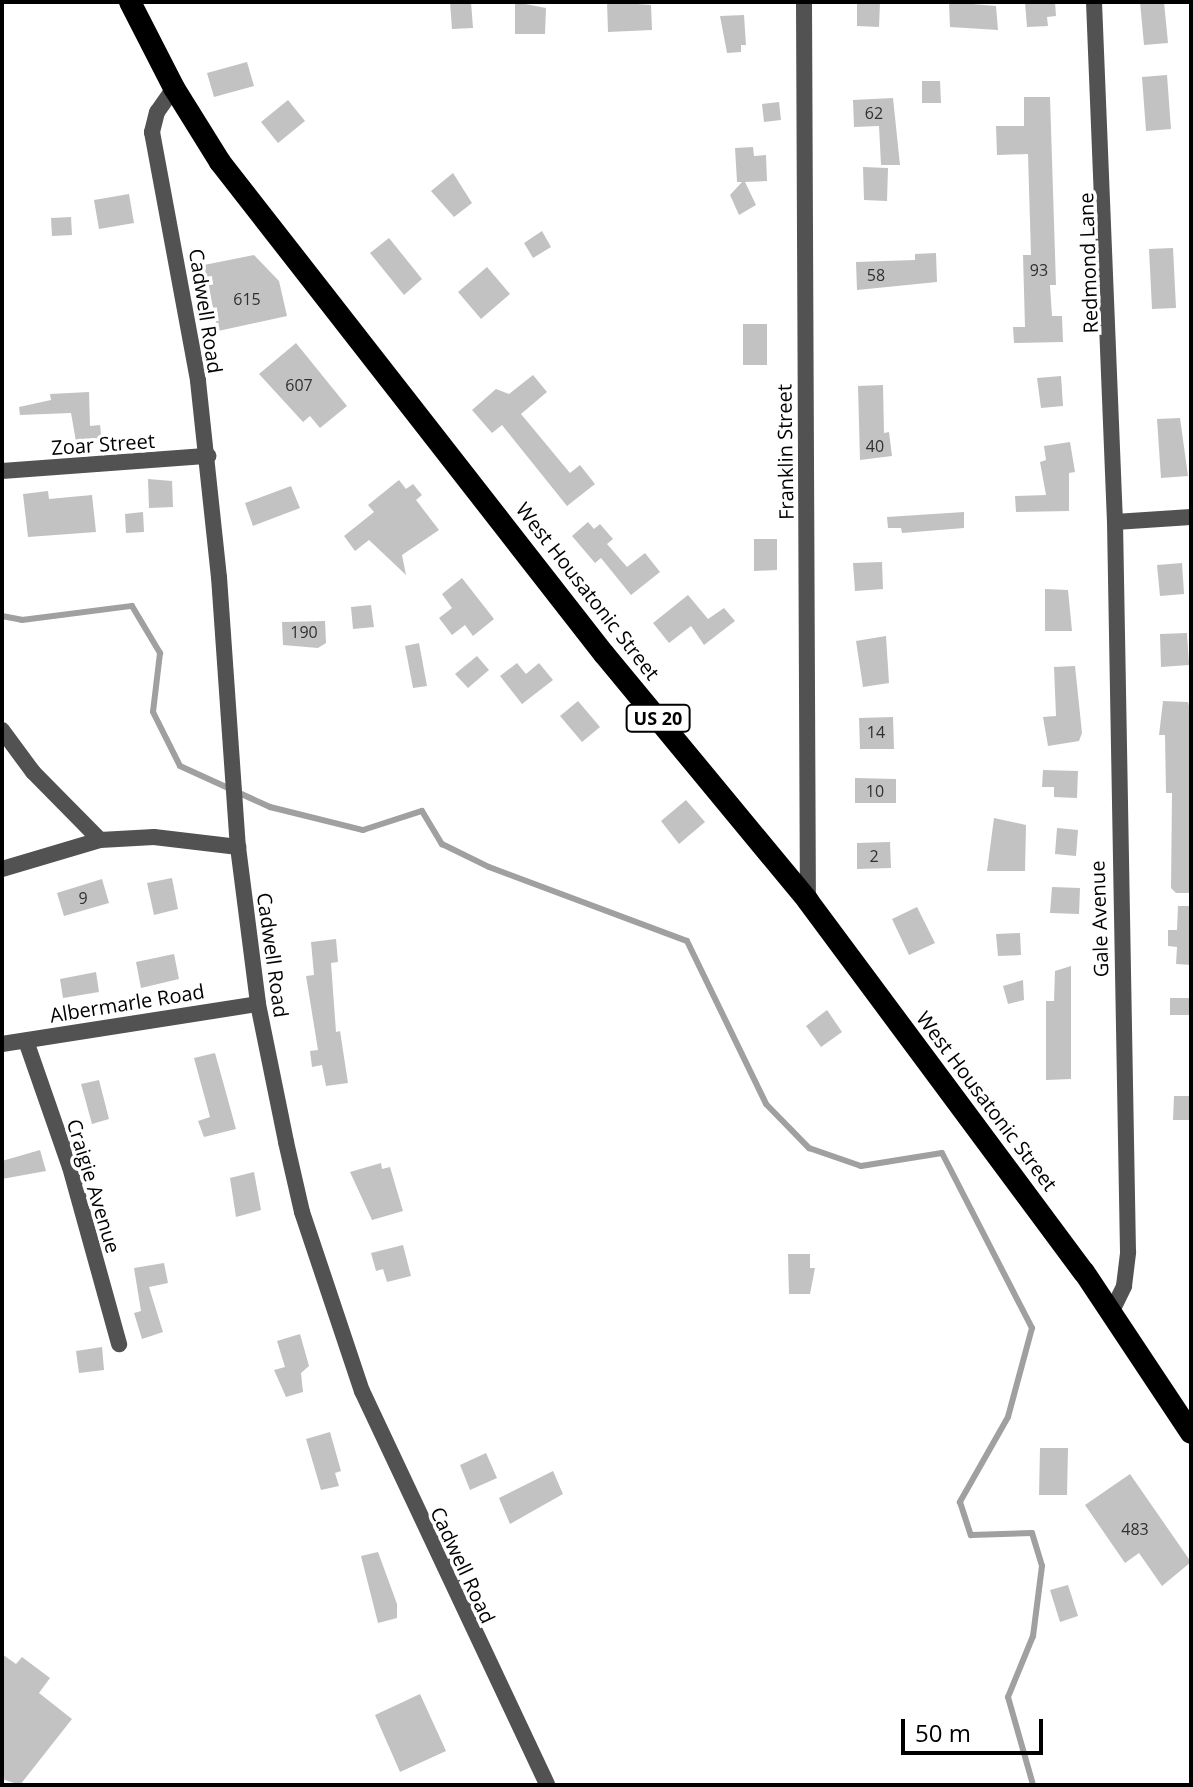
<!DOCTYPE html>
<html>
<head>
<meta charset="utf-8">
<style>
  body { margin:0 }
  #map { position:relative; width:1193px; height:1787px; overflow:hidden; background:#fff; font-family:"Open Sans",sans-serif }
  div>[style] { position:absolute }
  .stream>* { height:6px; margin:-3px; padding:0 3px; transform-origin:3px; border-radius:3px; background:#a0a0a0 }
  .building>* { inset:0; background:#c2c2c2 }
  .minor>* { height:16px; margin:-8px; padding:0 8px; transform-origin:8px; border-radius:8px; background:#525252 }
  .tertiary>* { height:16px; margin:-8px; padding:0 8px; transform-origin:8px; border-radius:8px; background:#525252 }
  .trunk>* { height:22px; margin:-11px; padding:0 11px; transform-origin:11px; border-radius:11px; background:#000 }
  span { translate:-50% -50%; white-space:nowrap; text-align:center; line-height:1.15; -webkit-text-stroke:7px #fff; paint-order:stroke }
  .number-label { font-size:16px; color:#303030 }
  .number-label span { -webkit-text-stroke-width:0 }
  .shield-label span { padding:2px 6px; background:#fff; border:2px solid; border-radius:6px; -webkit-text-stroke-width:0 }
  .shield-label { font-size:18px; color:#000; font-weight:700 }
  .street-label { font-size:20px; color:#000 }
  .frame { position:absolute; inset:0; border:4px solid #000; pointer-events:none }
  .scale { position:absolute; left:901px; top:1719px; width:142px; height:36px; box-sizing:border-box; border:4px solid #000; border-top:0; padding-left:10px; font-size:24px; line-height:28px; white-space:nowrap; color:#000; -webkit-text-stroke:6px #fff; paint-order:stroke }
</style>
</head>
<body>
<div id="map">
  <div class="stream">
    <div style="left:2px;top:616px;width:20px;rotate:11deg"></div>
    <div style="left:22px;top:620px;width:111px;rotate:-7.3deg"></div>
    <div style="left:132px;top:606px;width:55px;rotate:59.2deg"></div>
    <div style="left:160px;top:653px;width:59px;rotate:96.8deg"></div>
    <div style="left:153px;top:712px;width:60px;rotate:63.4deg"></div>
    <div style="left:180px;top:766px;width:99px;rotate:24.5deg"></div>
    <div style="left:270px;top:807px;width:96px;rotate:13.9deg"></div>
    <div style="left:363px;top:830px;width:62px;rotate:-17.9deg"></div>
    <div style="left:422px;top:811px;width:39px;rotate:59deg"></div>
    <div style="left:442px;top:844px;width:52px;rotate:26.1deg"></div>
    <div style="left:489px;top:867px;width:211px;rotate:20.5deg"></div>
    <div style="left:687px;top:941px;width:181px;rotate:64.1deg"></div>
    <div style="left:766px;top:1104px;width:62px;rotate:45.7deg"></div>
    <div style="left:809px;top:1148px;width:55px;rotate:19.1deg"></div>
    <div style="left:861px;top:1166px;width:82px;rotate:-9.1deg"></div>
    <div style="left:942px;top:1153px;width:197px;rotate:62.8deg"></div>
    <div style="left:1032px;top:1328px;width:92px;rotate:105.1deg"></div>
    <div style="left:1008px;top:1417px;width:98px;rotate:119.5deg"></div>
    <div style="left:960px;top:1502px;width:35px;rotate:72deg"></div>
    <div style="left:971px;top:1535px;width:61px;rotate:-1.9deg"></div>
    <div style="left:1032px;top:1533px;width:34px;rotate:73deg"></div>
    <div style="left:1042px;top:1566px;width:71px;rotate:97.3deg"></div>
    <div style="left:1033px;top:1636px;width:66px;rotate:112.3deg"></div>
    <div style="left:1008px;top:1697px;width:91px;rotate:74.1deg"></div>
  </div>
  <div class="building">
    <div style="clip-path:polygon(450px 2px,471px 2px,473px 28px,452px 29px)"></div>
    <div style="clip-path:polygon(515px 2px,546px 8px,545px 34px,515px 34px)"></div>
    <div style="clip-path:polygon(607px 2px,651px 5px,652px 30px,608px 32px)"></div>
    <div style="clip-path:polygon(857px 2px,880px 2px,879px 27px,857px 26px)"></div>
    <div style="clip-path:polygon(949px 2px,996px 6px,998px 30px,950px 27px)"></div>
    <div style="clip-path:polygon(1025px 2px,1055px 2px,1056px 16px,1047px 17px,1048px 26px,1027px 27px)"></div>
    <div style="clip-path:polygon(1140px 2px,1164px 2px,1168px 43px,1144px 45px)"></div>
    <div style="clip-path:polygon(744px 15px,746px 45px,741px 45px,741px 52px,727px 53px,720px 16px)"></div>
    <div style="clip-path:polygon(247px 62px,254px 86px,214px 97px,207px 73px)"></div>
    <div style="clip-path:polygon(1167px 75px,1171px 129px,1146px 131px,1142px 77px)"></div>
    <div style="clip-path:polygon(922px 81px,940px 81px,941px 103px,922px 103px)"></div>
    <div style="clip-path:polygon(1024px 97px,1050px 97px,1056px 285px,1050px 285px,1052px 316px,1062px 316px,1063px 342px,1014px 343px,1013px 327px,1025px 327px,1023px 255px,1031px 255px,1028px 154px,997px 155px,996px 126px,1024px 126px)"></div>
    <div style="clip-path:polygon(893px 98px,900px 165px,881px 165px,879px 126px,854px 127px,853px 100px)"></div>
    <div style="clip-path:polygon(288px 100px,305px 121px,278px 143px,261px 122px)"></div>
    <div style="clip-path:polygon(779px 102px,781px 120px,764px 122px,762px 104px)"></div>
    <div style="clip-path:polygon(753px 147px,754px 156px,766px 155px,767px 181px,745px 182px,756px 205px,739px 215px,730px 195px,742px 182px,737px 182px,735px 148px)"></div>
    <div style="clip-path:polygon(863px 167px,888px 168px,887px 201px,864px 200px)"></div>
    <div style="clip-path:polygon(453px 173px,472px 203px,454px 217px,431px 191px)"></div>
    <div style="clip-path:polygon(129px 194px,134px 223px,99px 229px,94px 200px)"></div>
    <div style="clip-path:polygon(71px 217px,72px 235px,52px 236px,51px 218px)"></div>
    <div style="clip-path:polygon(542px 231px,551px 247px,533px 258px,524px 243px)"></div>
    <div style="clip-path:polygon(389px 238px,422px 279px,404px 295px,370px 253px)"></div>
    <div style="clip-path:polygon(1173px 248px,1176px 308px,1152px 309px,1149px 249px)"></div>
    <div style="clip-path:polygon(936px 253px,937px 282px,857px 290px,856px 262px,915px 260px,915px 254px)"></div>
    <div style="clip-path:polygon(254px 255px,279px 281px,287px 316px,218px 331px,204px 265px)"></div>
    <div style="clip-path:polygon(487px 267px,510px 294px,481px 319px,458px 292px)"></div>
    <div style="clip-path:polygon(743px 324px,767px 324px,767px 365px,743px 365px)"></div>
    <div style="clip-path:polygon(296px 343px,347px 406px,320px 428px,310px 416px,303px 422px,259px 374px)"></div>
    <div style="clip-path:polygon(533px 375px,547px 392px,521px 414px,570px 473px,580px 465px,595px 484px,567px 506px,502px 425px,492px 433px,472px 410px,496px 389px,509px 394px)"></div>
    <div style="clip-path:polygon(1061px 376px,1063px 406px,1041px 408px,1037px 378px)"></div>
    <div style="clip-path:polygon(883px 385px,884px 433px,889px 432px,892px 456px,860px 460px,858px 386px)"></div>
    <div style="clip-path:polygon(89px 392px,90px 426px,100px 425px,102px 443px,77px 447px,71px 413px,20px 415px,19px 407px,51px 400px,50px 394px)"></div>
    <div style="clip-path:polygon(1180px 418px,1188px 476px,1161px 478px,1157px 419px)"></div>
    <div style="clip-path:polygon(1070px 442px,1075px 472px,1069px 473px,1069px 511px,1016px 512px,1015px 496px,1046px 495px,1040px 462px,1046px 460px,1044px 446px)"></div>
    <div style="clip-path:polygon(148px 479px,172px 481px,173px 507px,149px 508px)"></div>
    <div style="clip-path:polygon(399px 480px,406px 489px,413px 484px,422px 495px,416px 500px,439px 530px,402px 555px,406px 575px,369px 540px,355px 551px,344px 536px,374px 512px,368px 505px)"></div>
    <div style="clip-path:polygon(291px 486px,300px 508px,253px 526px,245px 503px)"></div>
    <div style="clip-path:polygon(48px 491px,49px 499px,92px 495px,96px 532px,28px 537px,23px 494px)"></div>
    <div style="clip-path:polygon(143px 512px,144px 532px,126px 533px,125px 514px)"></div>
    <div style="clip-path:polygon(964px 512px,964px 528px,902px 533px,901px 528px,888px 528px,887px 517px)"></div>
    <div style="clip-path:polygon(588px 522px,594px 529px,600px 524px,613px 539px,607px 544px,627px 567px,645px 553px,660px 572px,631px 595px,601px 558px,595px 563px,572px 536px)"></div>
    <div style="clip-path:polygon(754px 539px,777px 539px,777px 570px,754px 571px)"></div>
    <div style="clip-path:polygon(882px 562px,883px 589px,855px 591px,853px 563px)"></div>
    <div style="clip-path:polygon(1182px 563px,1184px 594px,1160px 596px,1157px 565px)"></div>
    <div style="clip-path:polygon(462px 578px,494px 619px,473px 636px,465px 625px,452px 635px,439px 618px,452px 608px,442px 594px)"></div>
    <div style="clip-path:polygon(1045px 589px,1068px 590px,1072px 631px,1045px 631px)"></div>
    <div style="clip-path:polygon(688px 595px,708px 619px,724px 608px,735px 621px,704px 645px,691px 626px,669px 643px,653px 623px)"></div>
    <div style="clip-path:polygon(371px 605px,374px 627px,353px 629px,351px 607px)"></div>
    <div style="clip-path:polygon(325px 621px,326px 643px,318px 648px,283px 645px,282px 622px)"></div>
    <div style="clip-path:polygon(1187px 633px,1189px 665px,1161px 667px,1160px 634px)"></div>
    <div style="clip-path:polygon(886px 636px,889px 683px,863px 687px,856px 641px)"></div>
    <div style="clip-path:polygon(419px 643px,427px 686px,413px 688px,405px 646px)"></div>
    <div style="clip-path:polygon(477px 656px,489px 670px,468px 688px,455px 674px)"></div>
    <div style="clip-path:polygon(517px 663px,526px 674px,539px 663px,553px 680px,522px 704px,500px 676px)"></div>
    <div style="clip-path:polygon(1075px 666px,1082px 733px,1079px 741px,1048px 746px,1043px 717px,1056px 716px,1054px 667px)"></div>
    <div style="clip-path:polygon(578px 701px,600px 727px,582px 742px,560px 716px)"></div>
    <div style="clip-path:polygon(1163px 701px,1188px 702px,1189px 706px,1191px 893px,1176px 893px,1171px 888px,1172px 793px,1166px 793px,1165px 735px,1159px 735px)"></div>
    <div style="clip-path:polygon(893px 717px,894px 749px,860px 749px,859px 718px)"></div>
    <div style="clip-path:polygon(1043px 770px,1078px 771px,1077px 798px,1054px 797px,1054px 787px,1042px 787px)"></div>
    <div style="clip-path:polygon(855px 778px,896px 779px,896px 803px,855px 803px)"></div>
    <div style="clip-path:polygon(686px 800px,705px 822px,679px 844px,661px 821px)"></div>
    <div style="clip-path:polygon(994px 818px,1026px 825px,1025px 871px,987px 871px)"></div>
    <div style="clip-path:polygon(1057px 828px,1078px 830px,1076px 856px,1055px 854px)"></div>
    <div style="clip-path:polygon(890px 842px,891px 868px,857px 869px,857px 843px)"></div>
    <div style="clip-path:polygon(172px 878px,178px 909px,154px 915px,147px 883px)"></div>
    <div style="clip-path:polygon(102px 879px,109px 903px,64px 916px,57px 893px)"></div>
    <div style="clip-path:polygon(1052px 887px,1080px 888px,1079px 914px,1050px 913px)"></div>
    <div style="clip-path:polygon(1178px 906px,1191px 906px,1191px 965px,1176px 964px,1177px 947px,1168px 946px,1168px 930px,1177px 930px)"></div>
    <div style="clip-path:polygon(917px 907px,935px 943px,909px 955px,892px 919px)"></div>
    <div style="clip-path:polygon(1020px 933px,1021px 955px,998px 956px,996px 934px)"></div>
    <div style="clip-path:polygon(336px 939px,338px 962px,331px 963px,336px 1032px,340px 1031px,348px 1083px,326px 1086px,322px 1065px,312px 1067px,310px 1051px,318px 1050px,306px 976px,314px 975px,311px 942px)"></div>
    <div style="clip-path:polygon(174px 954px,179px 979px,141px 988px,136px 962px)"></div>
    <div style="clip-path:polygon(1071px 966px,1071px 1079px,1046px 1080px,1046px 1001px,1054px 1001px,1055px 971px)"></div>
    <div style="clip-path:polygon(96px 972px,99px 992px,63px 998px,60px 979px)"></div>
    <div style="clip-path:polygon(1023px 980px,1024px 1000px,1008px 1004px,1003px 986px)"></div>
    <div style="clip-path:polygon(1170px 998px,1191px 998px,1191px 1015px,1170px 1015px)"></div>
    <div style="clip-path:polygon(827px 1010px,842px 1032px,821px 1047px,806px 1026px)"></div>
    <div style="clip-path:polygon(215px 1053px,236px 1129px,204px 1137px,198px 1121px,210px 1117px,194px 1058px)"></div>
    <div style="clip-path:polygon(99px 1080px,109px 1119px,92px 1124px,81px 1084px)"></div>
    <div style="clip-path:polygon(1174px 1096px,1191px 1096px,1191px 1120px,1173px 1120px)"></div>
    <div style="clip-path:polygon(40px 1150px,46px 1171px,2px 1179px,2px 1161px)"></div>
    <div style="clip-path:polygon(381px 1163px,382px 1169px,390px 1167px,403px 1211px,372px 1220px,350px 1172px)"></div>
    <div style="clip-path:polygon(254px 1172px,261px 1210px,236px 1217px,230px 1178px)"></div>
    <div style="clip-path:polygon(403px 1245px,411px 1276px,387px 1282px,383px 1269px,376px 1271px,371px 1253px)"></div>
    <div style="clip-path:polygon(788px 1254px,810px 1254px,810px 1268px,815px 1268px,810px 1294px,789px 1294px)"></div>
    <div style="clip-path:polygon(164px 1263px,168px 1283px,149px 1287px,163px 1332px,142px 1339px,134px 1313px,141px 1311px,134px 1268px)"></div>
    <div style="clip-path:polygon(300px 1334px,309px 1366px,301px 1373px,303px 1392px,286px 1397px,274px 1370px,285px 1367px,277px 1341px)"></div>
    <div style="clip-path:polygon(102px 1347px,104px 1370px,79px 1373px,76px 1351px)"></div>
    <div style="clip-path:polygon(330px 1432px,341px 1471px,335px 1473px,339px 1486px,321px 1490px,306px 1439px)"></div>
    <div style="clip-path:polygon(1040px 1448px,1068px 1448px,1067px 1495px,1039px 1495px)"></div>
    <div style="clip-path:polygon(486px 1453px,497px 1478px,470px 1490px,460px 1465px)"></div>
    <div style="clip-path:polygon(553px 1471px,563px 1494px,510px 1524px,499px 1498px)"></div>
    <div style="clip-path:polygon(1130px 1474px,1191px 1562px,1162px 1586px,1139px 1553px,1125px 1563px,1085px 1505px)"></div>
    <div style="clip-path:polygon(378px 1552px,397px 1604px,397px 1618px,378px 1623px,361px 1556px)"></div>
    <div style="clip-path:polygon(1068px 1585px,1078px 1616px,1060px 1622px,1050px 1590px)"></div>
    <div style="clip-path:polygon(2px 1654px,16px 1664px,22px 1657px,50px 1678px,39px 1693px,72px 1719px,20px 1785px,2px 1779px)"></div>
    <div style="clip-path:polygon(420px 1694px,446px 1751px,400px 1772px,375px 1715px)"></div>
  </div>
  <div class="minor">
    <div style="left:804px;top:2px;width:899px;rotate:89.75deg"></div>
    <div style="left:1094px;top:2px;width:520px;rotate:87.69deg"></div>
    <div style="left:174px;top:88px;width:29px;rotate:125deg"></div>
    <div style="left:157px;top:112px;width:21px;rotate:104deg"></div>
    <div style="left:152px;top:132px;width:253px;rotate:79.5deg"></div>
    <div style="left:198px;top:381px;width:197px;rotate:83.9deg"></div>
    <div style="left:219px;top:577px;width:271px;rotate:86deg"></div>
    <div style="left:238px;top:847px;width:158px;rotate:82.7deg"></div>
    <div style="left:258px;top:1004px;width:141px;rotate:78.5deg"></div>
    <div style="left:286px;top:1142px;width:72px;rotate:77.1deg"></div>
    <div style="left:302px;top:1212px;width:189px;rotate:71.5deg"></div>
    <div style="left:362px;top:1391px;width:435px;rotate:64.8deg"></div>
    <div style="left:2px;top:471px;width:207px;rotate:-4.2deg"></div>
    <div style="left:2px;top:730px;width:52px;rotate:53.6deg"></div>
    <div style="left:33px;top:772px;width:95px;rotate:45.4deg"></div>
    <div style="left:2px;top:869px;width:102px;rotate:-16.5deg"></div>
    <div style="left:100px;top:840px;width:54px;rotate:-3.2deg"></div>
    <div style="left:154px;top:837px;width:85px;rotate:6.8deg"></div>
    <div style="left:26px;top:1041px;width:133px;rotate:70.8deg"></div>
    <div style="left:70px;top:1167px;width:184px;rotate:74.5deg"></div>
    <div style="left:2px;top:1044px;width:259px;rotate:-8.9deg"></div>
  </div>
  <div class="tertiary">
    <div style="left:1111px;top:1313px;width:30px;rotate:-64deg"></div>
    <div style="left:1124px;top:1286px;width:34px;rotate:-83deg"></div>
    <div style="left:1128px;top:1252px;width:730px;rotate:-91.02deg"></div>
    <div style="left:1115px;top:522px;width:76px;rotate:-3.8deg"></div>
  </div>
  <div class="trunk">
    <div style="left:130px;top:2px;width:97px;rotate:62.9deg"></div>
    <div style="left:174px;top:88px;width:87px;rotate:58.1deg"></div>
    <div style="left:220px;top:162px;width:624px;rotate:52.03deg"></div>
    <div style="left:604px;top:654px;width:320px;rotate:50.4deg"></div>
    <div style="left:808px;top:901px;width:462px;rotate:53.4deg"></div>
    <div style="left:1084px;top:1272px;width:193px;rotate:56.4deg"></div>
  </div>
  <div class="number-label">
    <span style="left:874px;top:113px">62</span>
    <span style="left:1039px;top:270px">93</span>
    <span style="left:876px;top:275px">58</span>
    <span style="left:247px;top:299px">615</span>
    <span style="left:299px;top:385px">607</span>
    <span style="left:875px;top:446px">40</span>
    <span style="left:304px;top:632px">190</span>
    <span style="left:876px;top:732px">14</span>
    <span style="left:875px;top:791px">10</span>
    <span style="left:874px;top:856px">2</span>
    <span style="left:83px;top:898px">9</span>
    <span style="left:1135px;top:1529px">483</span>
  </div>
  <div class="shield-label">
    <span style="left:658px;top:718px">US 20</span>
  </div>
  <div class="street-label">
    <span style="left:1088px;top:263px;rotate:-92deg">Redmond Lane</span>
    <span style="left:206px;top:311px;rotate:81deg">Cadwell Road</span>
    <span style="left:103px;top:444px;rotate:-4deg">Zoar Street</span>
    <span style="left:785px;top:452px;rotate:-91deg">Franklin Street</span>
    <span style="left:588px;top:591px;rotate:52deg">West Housatonic Street</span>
    <span style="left:1099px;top:919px;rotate:-92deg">Gale Avenue</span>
    <span style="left:273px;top:955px;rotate:82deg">Cadwell Road</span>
    <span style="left:127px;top:1003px;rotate:-9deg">Albermarle Road</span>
    <span style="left:987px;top:1101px;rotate:53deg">West Housatonic Street</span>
    <span style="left:94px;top:1186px;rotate:73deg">Craigie Avenue</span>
    <span style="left:463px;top:1565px;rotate:65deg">Cadwell Road</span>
  </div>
  <div class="frame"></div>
  <div class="scale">50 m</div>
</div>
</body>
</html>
